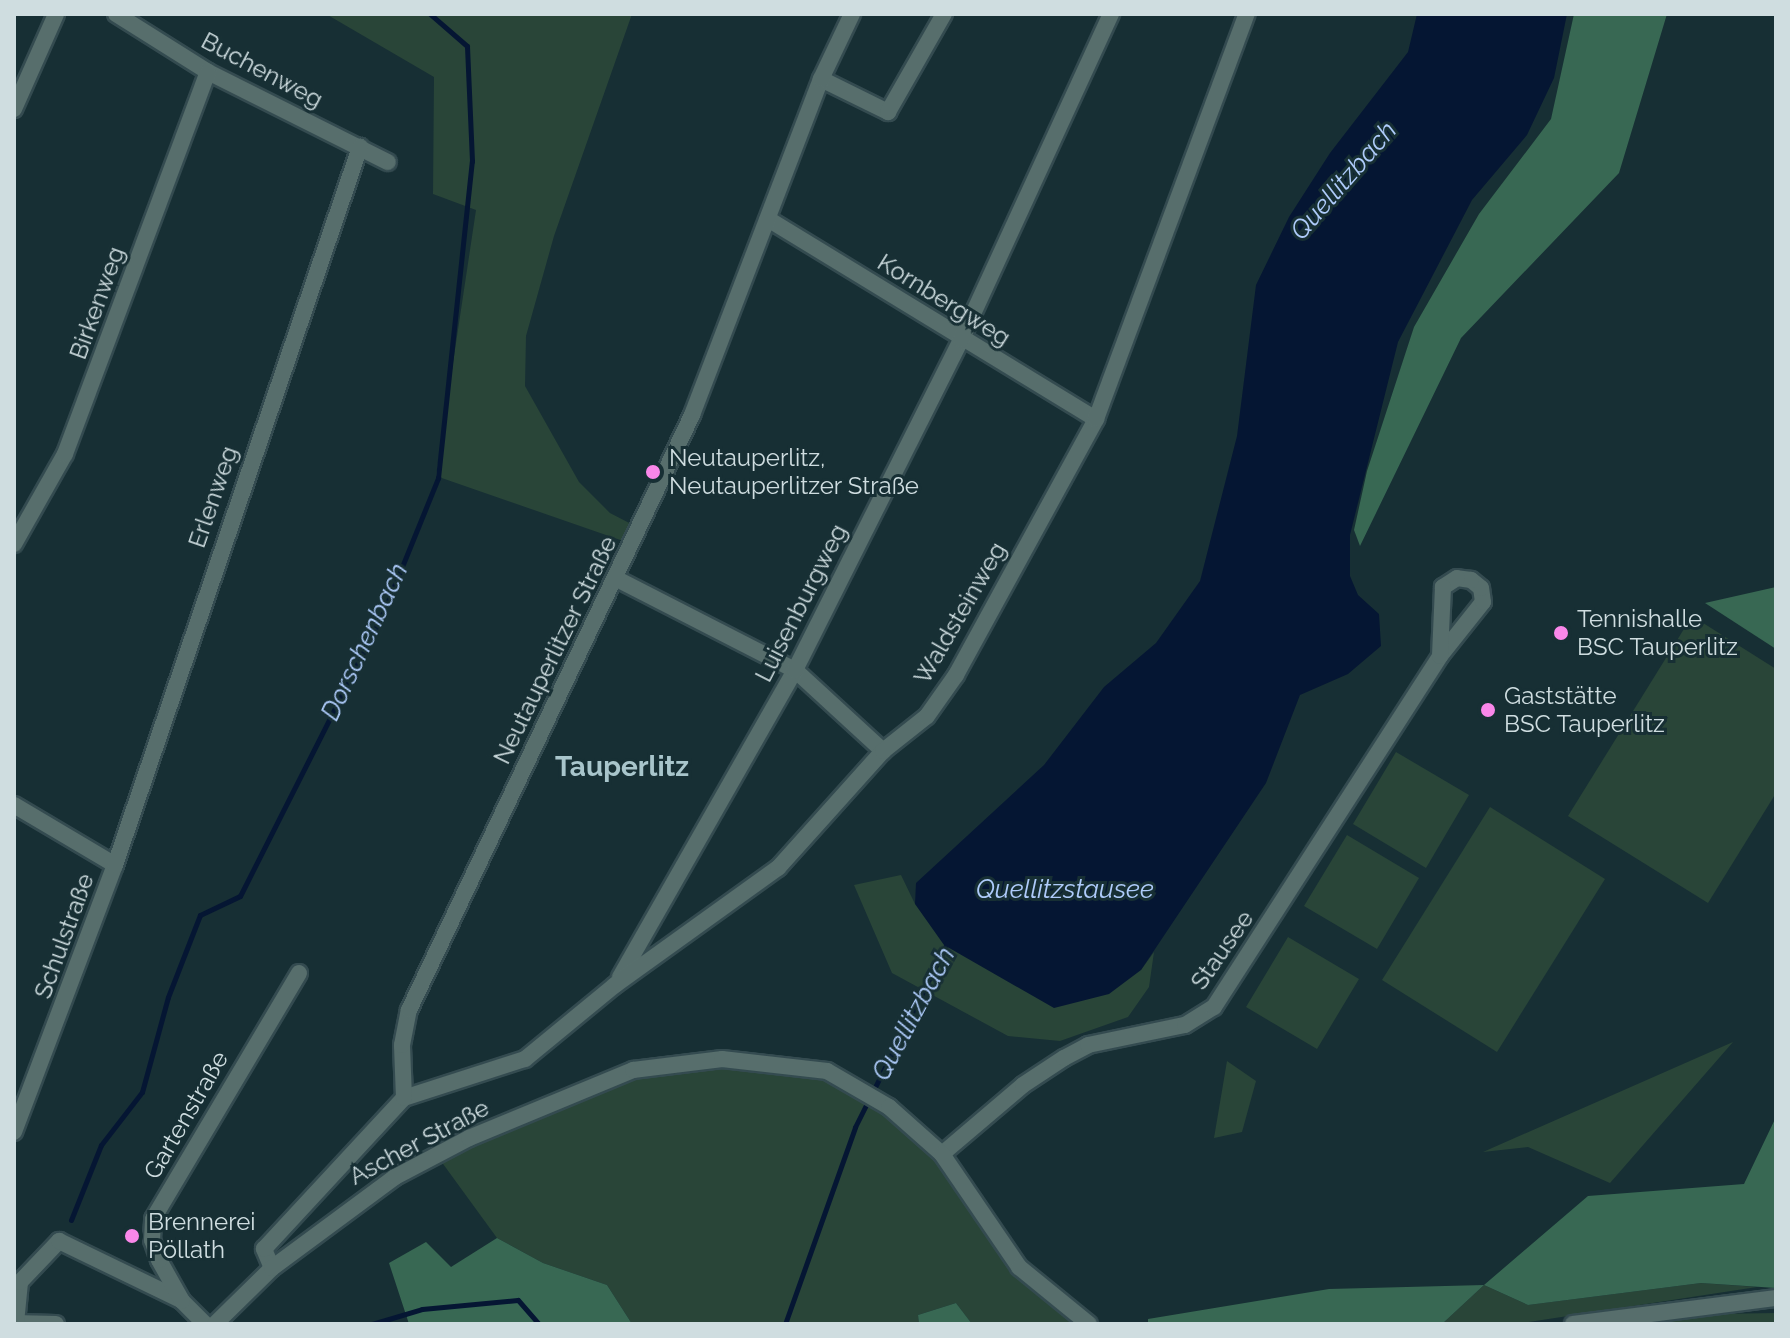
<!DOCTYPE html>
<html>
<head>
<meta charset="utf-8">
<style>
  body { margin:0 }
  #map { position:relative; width:1790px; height:1338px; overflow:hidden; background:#172f34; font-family:Raleway,sans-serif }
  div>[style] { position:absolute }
  .green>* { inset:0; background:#294538 }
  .forest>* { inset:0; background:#386853 }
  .water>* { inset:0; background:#051633 }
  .stream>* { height:5px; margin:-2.5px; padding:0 2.5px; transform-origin:2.5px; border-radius:2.5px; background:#051633 }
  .roads { filter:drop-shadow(2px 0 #344b50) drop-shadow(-2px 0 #344b50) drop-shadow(0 2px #344b50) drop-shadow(0 -2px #344b50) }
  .minor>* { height:16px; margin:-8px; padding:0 8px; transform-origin:8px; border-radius:8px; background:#576e6c }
  .tertiary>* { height:16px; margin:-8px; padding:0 8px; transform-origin:8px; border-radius:8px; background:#576e6c }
  .dots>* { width:22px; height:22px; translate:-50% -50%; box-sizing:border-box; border:4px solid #172f34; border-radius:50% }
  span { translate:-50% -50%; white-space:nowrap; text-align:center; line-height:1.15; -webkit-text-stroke:6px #172f34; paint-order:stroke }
  .street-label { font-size:24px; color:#cfdde0 }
  .poi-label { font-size:24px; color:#cfdde0 }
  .left { translate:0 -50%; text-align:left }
  .water-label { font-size:26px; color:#aecbfa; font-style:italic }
  .quarter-label { font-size:28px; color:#a8c5cb; font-weight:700 }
  .frame { position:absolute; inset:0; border:16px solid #cfdde0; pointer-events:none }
</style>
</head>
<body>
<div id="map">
  <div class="green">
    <div style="clip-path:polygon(326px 14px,632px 14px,554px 236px,526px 336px,525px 386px,579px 482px,610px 513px,637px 527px,629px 543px,436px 476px,476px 210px,433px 194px,434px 77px)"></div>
    <div style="clip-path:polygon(1692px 616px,1776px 669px,1776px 793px,1708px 903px,1568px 816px)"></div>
    <div style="clip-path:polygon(1396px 752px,1469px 795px,1426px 868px,1353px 824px)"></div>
    <div style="clip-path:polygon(1490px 807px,1605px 879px,1497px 1052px,1382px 980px)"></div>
    <div style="clip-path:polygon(1347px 835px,1419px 878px,1377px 949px,1304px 906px)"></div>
    <div style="clip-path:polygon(901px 875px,915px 904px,1141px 970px,1154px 952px,1149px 987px,1128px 1017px,1060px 1041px,1008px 1036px,892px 973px,854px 885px)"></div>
    <div style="clip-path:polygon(1288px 937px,1359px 979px,1317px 1049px,1246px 1007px)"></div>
    <div style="clip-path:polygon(1733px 1042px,1610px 1183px,1528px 1147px,1483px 1152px)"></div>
    <div style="clip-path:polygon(772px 1058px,892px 1104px,1022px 1263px,1096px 1324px,972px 1324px,956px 1303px,918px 1315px,919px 1324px,632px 1324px,607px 1285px,543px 1263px,497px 1238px,438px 1157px,586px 1083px)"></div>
    <div style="clip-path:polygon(1227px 1061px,1256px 1081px,1242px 1132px,1214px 1138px)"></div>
    <div style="clip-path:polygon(1701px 1283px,1757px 1287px,1516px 1324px,1442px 1324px,1484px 1285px,1528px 1305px)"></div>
    <div style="clip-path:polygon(1776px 1313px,1776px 1324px,1641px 1324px,1713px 1314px)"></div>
  </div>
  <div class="forest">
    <div style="clip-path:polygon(1574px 14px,1667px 14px,1619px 173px,1461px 338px,1360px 546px,1354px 530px,1367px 471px,1414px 327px,1479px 214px,1551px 119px)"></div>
    <div style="clip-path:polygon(1776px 587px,1776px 649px,1705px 603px)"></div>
    <div style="clip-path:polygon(1776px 1117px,1776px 1288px,1701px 1283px,1528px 1305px,1484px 1285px,1442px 1324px,1148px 1324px,1148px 1319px,1329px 1289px,1484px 1285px,1588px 1196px,1744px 1184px)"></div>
    <div style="clip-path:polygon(497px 1238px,543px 1263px,607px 1285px,632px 1324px,409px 1324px,389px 1263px,426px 1242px,451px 1267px)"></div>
    <div style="clip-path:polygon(956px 1303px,972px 1324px,919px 1324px,918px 1315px)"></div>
  </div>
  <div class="water">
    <div style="clip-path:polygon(1417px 14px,1567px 14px,1554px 78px,1527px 135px,1472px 200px,1398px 342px,1350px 535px,1350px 576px,1358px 595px,1379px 614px,1381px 646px,1348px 674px,1300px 695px,1266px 783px,1141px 970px,1109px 994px,1054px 1008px,944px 945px,915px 904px,916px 883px,1044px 765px,1104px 687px,1156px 643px,1200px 581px,1237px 436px,1256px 285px,1289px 217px,1330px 153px,1408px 52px)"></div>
  </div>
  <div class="stream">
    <div style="left:71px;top:1220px;width:81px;rotate:-68.2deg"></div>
    <div style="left:101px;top:1145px;width:67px;rotate:-52.3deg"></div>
    <div style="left:142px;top:1092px;width:98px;rotate:-74.7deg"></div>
    <div style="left:168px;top:997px;width:88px;rotate:-68.7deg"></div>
    <div style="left:200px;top:915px;width:44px;rotate:-25.4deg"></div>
    <div style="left:240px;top:896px;width:319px;rotate:-63.2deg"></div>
    <div style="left:384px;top:611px;width:144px;rotate:-67.9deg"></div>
    <div style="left:438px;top:478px;width:319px;rotate:-83.9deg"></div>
    <div style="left:472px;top:161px;width:115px;rotate:-92.5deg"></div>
    <div style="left:467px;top:46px;width:49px;rotate:-139.1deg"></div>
    <div style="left:372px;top:1324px;width:52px;rotate:-16.7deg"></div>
    <div style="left:422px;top:1309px;width:96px;rotate:-5.4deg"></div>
    <div style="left:518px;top:1300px;width:32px;rotate:49deg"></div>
    <div style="left:785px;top:1324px;width:209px;rotate:-70.4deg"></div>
    <div style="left:855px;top:1127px;width:206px;rotate:-63.4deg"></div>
  </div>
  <div class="roads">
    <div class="minor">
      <div style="left:116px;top:14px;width:109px;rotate:32.2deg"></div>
      <div style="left:208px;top:72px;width:201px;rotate:26.6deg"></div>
      <div style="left:821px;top:79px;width:75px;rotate:26.2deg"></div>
      <div style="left:888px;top:112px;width:113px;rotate:-60.3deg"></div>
      <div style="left:14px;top:109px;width:104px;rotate:-66.1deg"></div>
      <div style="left:768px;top:219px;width:384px;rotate:31.4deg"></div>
      <div style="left:14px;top:544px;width:103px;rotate:-60.5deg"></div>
      <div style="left:65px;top:454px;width:408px;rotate:-69.5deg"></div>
      <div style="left:617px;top:579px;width:200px;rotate:27.1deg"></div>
      <div style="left:795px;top:670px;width:120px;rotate:42.6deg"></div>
      <div style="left:14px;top:805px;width:117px;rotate:30.7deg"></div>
      <div style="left:620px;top:977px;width:353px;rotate:-60.3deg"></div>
      <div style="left:795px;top:670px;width:369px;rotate:-63.3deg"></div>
      <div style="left:961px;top:340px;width:359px;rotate:-65.3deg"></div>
      <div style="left:404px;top:1098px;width:127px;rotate:-17.9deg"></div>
      <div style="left:525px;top:1059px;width:117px;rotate:-39.4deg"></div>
      <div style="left:615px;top:985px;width:201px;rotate:-35.7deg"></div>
      <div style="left:778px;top:868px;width:157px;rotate:-48.1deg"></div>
      <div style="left:883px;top:751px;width:56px;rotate:-38.5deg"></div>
      <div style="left:927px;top:716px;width:50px;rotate:-54.7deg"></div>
      <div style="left:956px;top:675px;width:292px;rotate:-61.3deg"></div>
      <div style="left:1096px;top:419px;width:432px;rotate:-69.6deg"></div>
      <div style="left:14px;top:1132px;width:285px;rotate:-69.3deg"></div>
      <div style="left:115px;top:865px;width:759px;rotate:-71.16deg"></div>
      <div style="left:942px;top:1154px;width:106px;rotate:-40.4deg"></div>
      <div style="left:1023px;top:1085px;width:49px;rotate:-33.4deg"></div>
      <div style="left:1064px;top:1058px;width:27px;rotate:-28deg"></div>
      <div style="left:1088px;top:1045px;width:99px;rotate:-11.7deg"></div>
      <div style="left:1185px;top:1025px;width:34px;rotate:-32deg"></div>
      <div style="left:1214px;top:1007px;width:417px;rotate:-57.2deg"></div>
      <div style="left:1440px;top:656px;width:69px;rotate:-51.5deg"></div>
      <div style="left:1483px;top:602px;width:14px;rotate:-98deg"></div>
      <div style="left:1481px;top:588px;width:13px;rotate:-141deg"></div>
      <div style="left:1471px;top:580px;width:14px;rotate:-172deg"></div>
      <div style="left:1457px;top:578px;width:17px;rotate:147deg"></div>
      <div style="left:1443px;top:587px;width:69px;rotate:92.5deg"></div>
      <div style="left:14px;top:1323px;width:42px;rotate:1.4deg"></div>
      <div style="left:16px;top:1323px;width:41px;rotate:-84.4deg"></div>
      <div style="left:20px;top:1282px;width:57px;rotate:-46.4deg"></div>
      <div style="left:59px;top:1241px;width:136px;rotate:25.8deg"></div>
      <div style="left:205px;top:1324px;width:33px;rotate:-135deg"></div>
      <div style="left:182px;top:1301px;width:47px;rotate:-119.3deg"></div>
      <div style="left:159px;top:1260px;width:21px;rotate:-109deg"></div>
      <div style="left:152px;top:1240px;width:21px;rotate:-87deg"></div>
      <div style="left:153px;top:1219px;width:286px;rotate:-59.3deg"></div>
    </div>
    <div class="tertiary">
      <div style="left:272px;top:1268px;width:21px;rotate:-113deg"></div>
      <div style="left:264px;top:1249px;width:206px;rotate:-47.2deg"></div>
      <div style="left:404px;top:1098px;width:53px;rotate:-92.2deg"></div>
      <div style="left:402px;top:1045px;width:36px;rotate:-79deg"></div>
      <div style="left:409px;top:1010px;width:659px;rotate:-64.56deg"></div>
      <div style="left:692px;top:415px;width:360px;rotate:-69deg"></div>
      <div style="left:821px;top:79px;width:72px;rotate:-64.5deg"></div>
      <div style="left:215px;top:1324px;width:80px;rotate:-44.5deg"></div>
      <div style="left:272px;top:1268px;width:153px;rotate:-36.5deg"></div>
      <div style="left:395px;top:1177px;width:84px;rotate:-27.8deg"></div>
      <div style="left:469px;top:1138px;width:178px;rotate:-22.5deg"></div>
      <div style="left:633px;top:1070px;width:90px;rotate:-7deg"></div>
      <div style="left:722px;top:1059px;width:106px;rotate:6.5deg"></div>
      <div style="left:827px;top:1071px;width:72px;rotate:30.1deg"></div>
      <div style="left:889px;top:1107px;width:71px;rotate:41.6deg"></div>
      <div style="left:942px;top:1154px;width:137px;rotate:55.7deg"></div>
      <div style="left:1019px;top:1267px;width:90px;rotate:39.2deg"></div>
      <div style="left:1573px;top:1324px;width:205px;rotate:-7.3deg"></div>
    </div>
  </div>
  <div class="dots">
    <div style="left:653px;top:472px;background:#f987e9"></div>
    <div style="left:1561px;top:633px;background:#f987e9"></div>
    <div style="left:1488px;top:710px;background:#f987e9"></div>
    <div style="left:132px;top:1236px;background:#f987e9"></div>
  </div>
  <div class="street-label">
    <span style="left:262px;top:70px;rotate:28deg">Buchenweg</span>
    <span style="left:944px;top:300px;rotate:32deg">Kornbergweg</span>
    <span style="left:97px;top:303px;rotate:-70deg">Birkenweg</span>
    <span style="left:213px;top:497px;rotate:-71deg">Erlenweg</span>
    <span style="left:801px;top:603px;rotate:-63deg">Luisenburgweg</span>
    <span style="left:960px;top:613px;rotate:-60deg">Waldsteinweg</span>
    <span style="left:555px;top:650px;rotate:-64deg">Neutauperlitzer Straße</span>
    <span style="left:64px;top:936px;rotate:-70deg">Schulstraße</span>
    <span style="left:1222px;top:950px;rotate:-55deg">Stausee</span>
    <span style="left:186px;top:1115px;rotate:-60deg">Gartenstraße</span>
    <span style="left:419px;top:1142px;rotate:-28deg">Ascher Straße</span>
  </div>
  <div class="poi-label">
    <span class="left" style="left:669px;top:472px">Neutauperlitz,<br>Neutauperlitzer Straße</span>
    <span class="left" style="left:1577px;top:633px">Tennishalle<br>BSC Tauperlitz</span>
    <span class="left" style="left:1504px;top:710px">Gaststätte<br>BSC Tauperlitz</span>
    <span class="left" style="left:148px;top:1236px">Brennerei<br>Pöllath</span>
  </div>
  <div class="water-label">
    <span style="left:1344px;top:181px;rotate:-49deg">Quellitzbach</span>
    <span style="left:365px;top:642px;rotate:-65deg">Dorschenbach</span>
    <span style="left:1065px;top:890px">Quellitzstausee</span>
    <span style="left:914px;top:1014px;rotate:-62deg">Quellitzbach</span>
  </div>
  <div class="quarter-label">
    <span style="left:622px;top:767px">Tauperlitz</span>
  </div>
  <div class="frame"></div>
</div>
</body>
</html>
